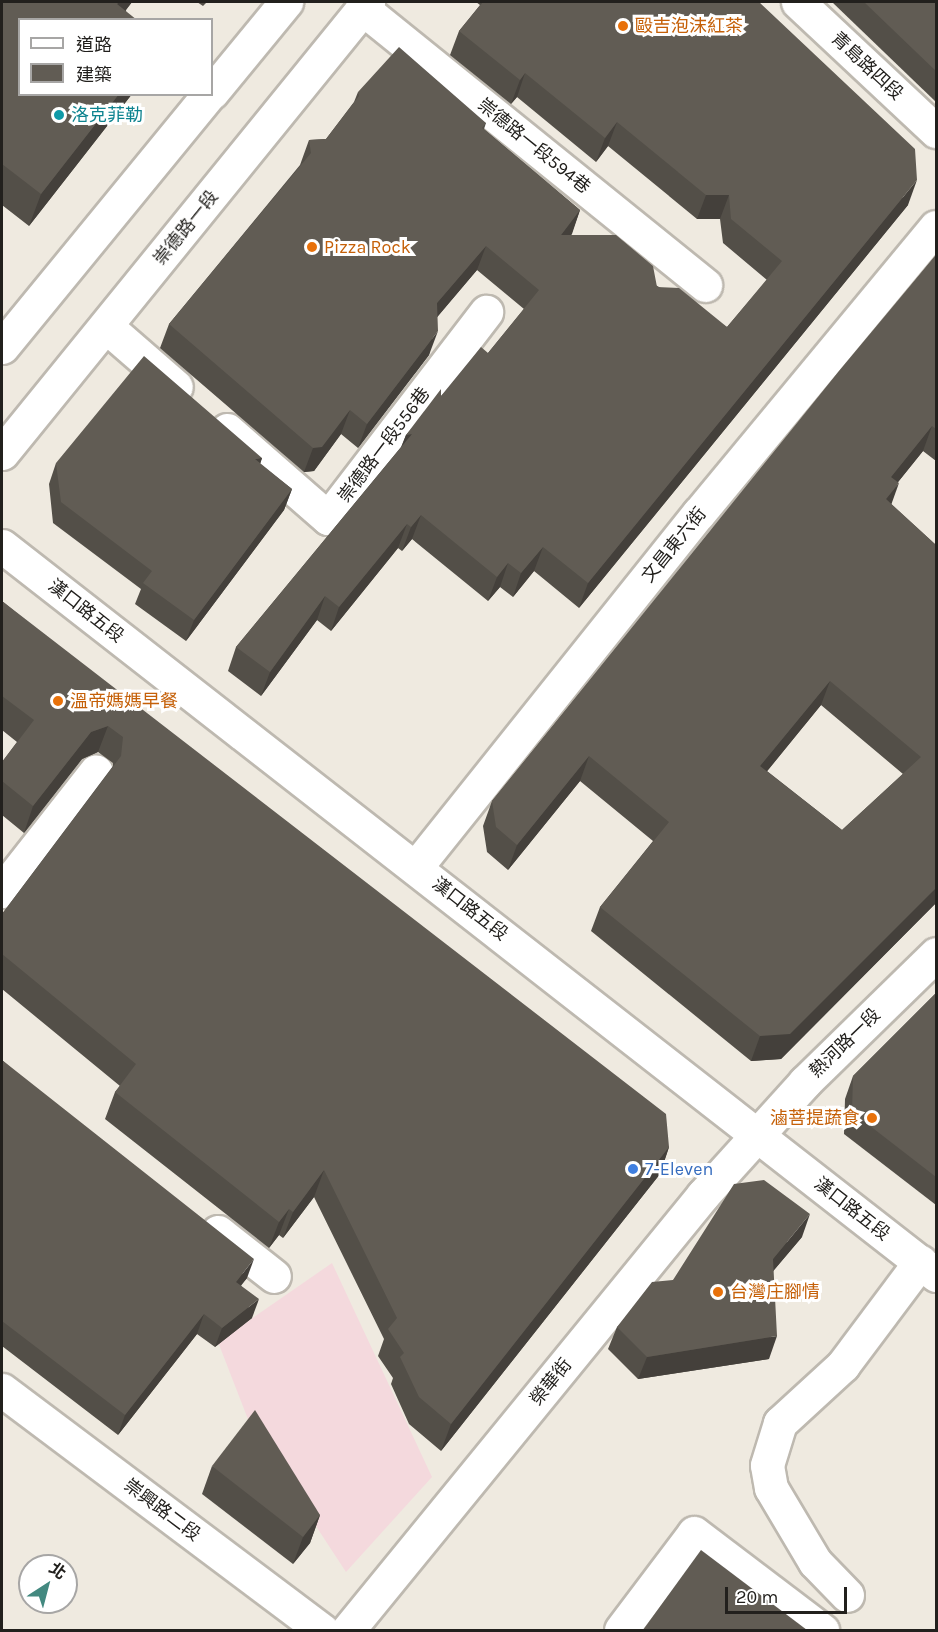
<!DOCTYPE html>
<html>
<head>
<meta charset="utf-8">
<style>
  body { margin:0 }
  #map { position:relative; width:938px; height:1632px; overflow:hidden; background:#efeae0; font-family:Karla,"Noto Sans TC",sans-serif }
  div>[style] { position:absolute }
  .commercial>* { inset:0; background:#f4d9dd }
  .roads { filter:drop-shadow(2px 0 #beb9b0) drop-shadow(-2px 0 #beb9b0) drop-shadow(0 2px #beb9b0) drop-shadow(0 -2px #beb9b0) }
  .minor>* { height:33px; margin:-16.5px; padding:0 16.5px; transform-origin:16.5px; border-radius:16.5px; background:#fff }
  .major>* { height:33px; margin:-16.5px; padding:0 16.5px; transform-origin:16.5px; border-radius:16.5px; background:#fff }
  .wall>* { inset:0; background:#534f48 }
  .shaded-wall>* { inset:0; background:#44403b }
  .building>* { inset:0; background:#615c54 }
  .dots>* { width:16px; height:16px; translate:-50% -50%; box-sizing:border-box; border:3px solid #fff; border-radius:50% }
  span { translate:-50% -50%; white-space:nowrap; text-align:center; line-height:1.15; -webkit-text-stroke:6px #fff; paint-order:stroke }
  .food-label { font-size:18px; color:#c56008 }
  .left { translate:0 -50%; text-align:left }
  .right { translate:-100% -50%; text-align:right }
  .street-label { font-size:18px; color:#22201d }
  .culture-label { font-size:18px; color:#0d838f }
  .shop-label { font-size:18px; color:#366cbe }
  .frame { position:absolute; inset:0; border:3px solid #22201d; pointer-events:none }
  .legend { position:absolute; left:18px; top:18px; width:195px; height:78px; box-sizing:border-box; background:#fff; border:2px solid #a7a6a5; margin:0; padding:8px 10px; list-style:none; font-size:18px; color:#22201d }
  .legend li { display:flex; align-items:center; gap:12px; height:30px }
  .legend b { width:30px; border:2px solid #a7a6a5 }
  .north { position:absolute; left:18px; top:1554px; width:60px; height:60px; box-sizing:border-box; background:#fff; border:2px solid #a7a6a5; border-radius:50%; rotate:36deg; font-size:16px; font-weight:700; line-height:24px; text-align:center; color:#22201d }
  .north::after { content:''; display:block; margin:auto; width:21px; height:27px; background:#438980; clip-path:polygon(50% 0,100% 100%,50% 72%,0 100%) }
  .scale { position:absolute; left:725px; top:1587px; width:122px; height:27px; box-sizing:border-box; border:3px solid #22201d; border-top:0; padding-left:8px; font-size:18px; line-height:21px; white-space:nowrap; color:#22201d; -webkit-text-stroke:4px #fff; paint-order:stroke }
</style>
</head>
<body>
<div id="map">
  <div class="commercial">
    <div style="clip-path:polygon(332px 1263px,432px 1477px,346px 1572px,251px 1427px,218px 1342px)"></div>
  </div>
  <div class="roads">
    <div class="minor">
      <div style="left:798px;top:2px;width:189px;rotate:43.1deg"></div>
      <div style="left:362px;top:8px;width:441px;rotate:38.9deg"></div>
      <div style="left:107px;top:327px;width:91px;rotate:41deg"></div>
      <div style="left:227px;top:430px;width:134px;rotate:41.1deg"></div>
      <div style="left:328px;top:518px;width:260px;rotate:-52.5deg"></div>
      <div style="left:2px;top:546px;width:1185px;rotate:37.97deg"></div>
      <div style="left:416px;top:867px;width:453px;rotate:-51.4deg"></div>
      <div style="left:699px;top:513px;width:371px;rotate:-50.4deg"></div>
      <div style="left:2px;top:891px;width:152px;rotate:-51.9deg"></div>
      <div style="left:218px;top:1232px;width:71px;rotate:38.2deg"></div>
      <div style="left:2px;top:1390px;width:400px;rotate:36.9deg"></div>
      <div style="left:847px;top:1595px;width:46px;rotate:-134.1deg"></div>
      <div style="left:815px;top:1562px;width:86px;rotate:-120.7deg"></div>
      <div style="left:771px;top:1488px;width:23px;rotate:-100deg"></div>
      <div style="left:767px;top:1465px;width:44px;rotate:-72.8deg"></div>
      <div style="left:780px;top:1423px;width:86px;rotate:-42.6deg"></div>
      <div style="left:843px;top:1365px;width:129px;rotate:-53.2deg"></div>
      <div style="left:348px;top:1630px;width:561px;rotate:-50.78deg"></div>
      <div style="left:703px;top:1195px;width:152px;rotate:-47.9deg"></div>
      <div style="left:805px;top:1082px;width:183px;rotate:-44.3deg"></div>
      <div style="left:621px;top:1630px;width:121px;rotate:-53deg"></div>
      <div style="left:694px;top:1533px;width:161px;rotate:37.2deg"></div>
    </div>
    <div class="major">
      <div style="left:212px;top:92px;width:117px;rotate:-50.6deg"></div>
      <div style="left:2px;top:347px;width:327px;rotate:-50.7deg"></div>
      <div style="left:2px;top:453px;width:581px;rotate:-50.94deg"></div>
    </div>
  </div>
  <div class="wall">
    <div style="clip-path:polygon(2px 2px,132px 2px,126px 10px,132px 94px,29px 226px,2px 205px)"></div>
    <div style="clip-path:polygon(197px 2px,207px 2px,203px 6px)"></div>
    <div style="clip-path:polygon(476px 2px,759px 2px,908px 205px,579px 608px,534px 571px,513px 597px,500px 587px,488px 601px,412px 539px,402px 551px,398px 548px,331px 631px,317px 620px,261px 696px,228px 671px,236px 647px,401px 447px,406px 435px,441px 396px,488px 353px,524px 309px,477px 270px,437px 317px,429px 355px,358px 448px,341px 434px,314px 471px,304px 472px,160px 348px,169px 324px,300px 165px,309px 140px,326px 139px,354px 102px,358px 92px,486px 123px,484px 129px,580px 210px,571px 235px,727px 327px,767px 280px,723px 243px,720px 219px,697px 219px,608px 146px,596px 162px,517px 97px,511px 104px,450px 55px,459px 31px,480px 5px)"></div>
    <div style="clip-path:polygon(832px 2px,936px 2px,936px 102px)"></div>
    <div style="clip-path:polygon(evenodd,936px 255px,936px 461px,923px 451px,898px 482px,891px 504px,936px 545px,936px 903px,781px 1059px,751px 1061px,591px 931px,600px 907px,653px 841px,580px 781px,508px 870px,487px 852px,483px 826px,492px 801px,936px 255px,821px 705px,903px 774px,842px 830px,767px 771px,821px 705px)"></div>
    <div style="clip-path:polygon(262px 458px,260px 464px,292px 489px,284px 510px,186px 641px,135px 604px,141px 589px,53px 523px,49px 484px,56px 463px)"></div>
    <div style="clip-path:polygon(2px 601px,669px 1147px,660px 1174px,441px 1451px,409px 1424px,391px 1384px,393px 1378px,378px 1356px,384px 1339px,314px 1197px,283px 1238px,279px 1235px,269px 1248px,105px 1119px,115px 1092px,120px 1086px,2px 989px,2px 914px,113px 766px,113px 763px,98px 752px,82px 759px,24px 833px,2px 815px,2px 762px,17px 742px,2px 730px)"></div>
    <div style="clip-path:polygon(936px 993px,936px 1205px,844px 1134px,845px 1099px,853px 1076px)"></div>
    <div style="clip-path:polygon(2px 1060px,247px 1278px,241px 1285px,252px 1318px,215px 1347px,197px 1334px,118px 1435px,2px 1346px)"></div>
    <div style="clip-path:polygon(802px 1237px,773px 1271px,769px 1359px,638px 1379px,608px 1349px,617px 1327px,673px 1280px)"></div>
    <div style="clip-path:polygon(212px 1466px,320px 1515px,310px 1543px,293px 1564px,202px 1494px)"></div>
  </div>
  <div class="shaded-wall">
    <div style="clip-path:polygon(119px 2px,132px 2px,118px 20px,117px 4px)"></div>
    <div style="clip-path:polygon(525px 73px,517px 97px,511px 104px,520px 80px)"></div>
    <div style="clip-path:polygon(119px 94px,132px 94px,29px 226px,41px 194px)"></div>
    <div style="clip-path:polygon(617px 122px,608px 146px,596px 162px,605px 138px)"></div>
    <div style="clip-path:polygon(917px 180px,908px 205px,579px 608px,588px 583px)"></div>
    <div style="clip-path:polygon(706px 195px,729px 195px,720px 219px,697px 219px)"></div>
    <div style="clip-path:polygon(580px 210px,572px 234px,552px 259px,561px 235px)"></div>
    <div style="clip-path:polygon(486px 246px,477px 270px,428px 328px,437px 303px)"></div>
    <div style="clip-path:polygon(438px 331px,429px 355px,358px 448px,367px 424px)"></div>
    <div style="clip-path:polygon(350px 410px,341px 434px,314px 471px,304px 472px,313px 448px)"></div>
    <div style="clip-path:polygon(932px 426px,923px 451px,882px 502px,891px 477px)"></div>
    <div style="clip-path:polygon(412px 434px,397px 459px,406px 435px)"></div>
    <div style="clip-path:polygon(262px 458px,255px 479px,255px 459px)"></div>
    <div style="clip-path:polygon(899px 483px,890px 508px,886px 499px)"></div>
    <div style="clip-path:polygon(292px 489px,284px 510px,186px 641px,194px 620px)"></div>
    <div style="clip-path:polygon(421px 515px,412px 539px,402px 551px,411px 527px)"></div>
    <div style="clip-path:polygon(407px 524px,398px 548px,331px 631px,339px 607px)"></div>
    <div style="clip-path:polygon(543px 547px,534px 571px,513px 597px,521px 573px)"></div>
    <div style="clip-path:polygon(508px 563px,500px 587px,488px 601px,497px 577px)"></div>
    <div style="clip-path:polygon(325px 596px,317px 620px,261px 696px,270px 672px)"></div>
    <div style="clip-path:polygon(830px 681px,821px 705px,751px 791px,760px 766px)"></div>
    <div style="clip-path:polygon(108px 726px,98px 752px,82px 759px,24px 833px,33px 806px,91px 732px)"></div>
    <div style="clip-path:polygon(589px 756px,580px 781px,508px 870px,517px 845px)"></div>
    <div style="clip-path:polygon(936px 888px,936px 903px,781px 1059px,751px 1061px,760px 1036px)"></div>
    <div style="clip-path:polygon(669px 1147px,660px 1174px,441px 1451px,451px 1424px)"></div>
    <div style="clip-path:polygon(324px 1170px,314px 1197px,283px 1238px,293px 1212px)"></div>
    <div style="clip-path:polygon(289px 1209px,279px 1235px,269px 1248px,279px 1222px)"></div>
    <div style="clip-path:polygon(810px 1214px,802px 1237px,764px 1282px,773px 1259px)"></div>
    <div style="clip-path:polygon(254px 1259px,247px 1278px,229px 1301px,236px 1282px)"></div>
    <div style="clip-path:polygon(259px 1299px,252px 1318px,215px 1347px,222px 1328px)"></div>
    <div style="clip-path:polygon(204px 1314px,197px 1334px,118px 1435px,125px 1415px)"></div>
    <div style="clip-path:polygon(777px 1336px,769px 1359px,638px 1379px,647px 1357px)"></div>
    <div style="clip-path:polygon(320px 1515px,310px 1543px,293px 1564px,303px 1537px)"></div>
  </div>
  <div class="building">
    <div style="clip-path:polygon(2px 2px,119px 2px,117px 4px,137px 20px,20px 20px,20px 94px,119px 94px,41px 194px,2px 164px)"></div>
    <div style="clip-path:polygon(483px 2px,759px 2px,915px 149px,917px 180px,588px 583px,543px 547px,521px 573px,508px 563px,497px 577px,421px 515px,411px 527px,407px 524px,339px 607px,325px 596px,270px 672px,236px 647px,412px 434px,406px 435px,441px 389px,441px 396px,481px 347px,488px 353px,539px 290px,486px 246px,437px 303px,438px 331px,367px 424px,350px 410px,322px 447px,313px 448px,169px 324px,311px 153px,309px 140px,326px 139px,359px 96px,358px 92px,399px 47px,486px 123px,482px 128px,580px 210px,561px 235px,616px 235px,653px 266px,657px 287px,679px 288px,727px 327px,782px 261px,731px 219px,729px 195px,706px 195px,617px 122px,605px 138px,525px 73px,520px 80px,459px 31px)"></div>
    <div style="clip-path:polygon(864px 2px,936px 2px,936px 71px)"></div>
    <div style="clip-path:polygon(evenodd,936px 255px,936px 429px,932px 426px,891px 477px,899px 483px,886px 499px,936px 545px,936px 888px,790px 1034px,760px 1036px,600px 907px,669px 822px,589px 756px,517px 845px,496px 827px,492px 801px,839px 371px,936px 255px,830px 681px,921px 757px,842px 830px,760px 766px,830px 681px)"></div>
    <div style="clip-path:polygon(144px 356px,262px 458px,255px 459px,292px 489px,194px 620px,143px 583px,152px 571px,61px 502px,56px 463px)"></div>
    <div style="clip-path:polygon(2px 601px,666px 1114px,669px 1147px,451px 1424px,419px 1397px,400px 1357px,404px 1353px,388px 1329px,397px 1318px,324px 1170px,293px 1212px,289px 1209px,279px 1222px,115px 1092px,136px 1064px,2px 954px,2px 914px,121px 756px,123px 737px,108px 726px,91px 732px,33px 806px,2px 781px,2px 762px,34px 720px,2px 696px)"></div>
    <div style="clip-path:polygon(936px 993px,936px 1177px,852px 1112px,853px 1076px)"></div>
    <div style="clip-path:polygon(2px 1060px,254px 1259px,236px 1282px,259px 1299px,222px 1328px,204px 1314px,125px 1415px,2px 1321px)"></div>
    <div style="clip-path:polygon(764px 1180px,810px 1214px,773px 1259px,777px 1336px,647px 1357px,617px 1327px,652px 1282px,673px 1280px,734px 1184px)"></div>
    <div style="clip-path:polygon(255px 1410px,320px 1515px,303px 1537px,212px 1466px)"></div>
    <div style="clip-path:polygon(701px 1550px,807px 1630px,643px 1630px)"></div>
  </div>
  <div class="dots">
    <div style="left:623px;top:26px;background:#e8710a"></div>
    <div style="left:59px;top:115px;background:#0f9aa8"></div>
    <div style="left:312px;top:247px;background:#e8710a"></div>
    <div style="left:58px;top:701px;background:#e8710a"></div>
    <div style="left:872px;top:1118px;background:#e8710a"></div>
    <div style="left:633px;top:1169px;background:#3f7fe0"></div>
    <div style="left:718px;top:1292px;background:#e8710a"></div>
  </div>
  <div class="food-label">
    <span class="left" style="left:635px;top:26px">毆吉泡沫紅茶</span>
    <span class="left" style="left:324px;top:247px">Pizza Rock</span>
    <span class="left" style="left:70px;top:701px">溫帝媽媽早餐</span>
    <span class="right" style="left:860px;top:1118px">滷菩提蔬食</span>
    <span class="left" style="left:730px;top:1292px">台灣庄腳情</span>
  </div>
  <div class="street-label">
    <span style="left:867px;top:66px;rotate:43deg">青島路四段</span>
    <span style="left:534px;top:146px;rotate:39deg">崇德路一段594巷</span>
    <span style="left:186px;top:228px;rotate:-51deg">崇德路一段</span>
    <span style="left:384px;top:445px;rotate:-53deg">崇德路一段556巷</span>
    <span style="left:674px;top:545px;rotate:-51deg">文昌東六街</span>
    <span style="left:86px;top:611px;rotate:38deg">漢口路五段</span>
    <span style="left:470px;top:909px;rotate:38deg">漢口路五段</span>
    <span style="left:845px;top:1043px;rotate:-44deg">熱河路一段</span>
    <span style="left:852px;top:1209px;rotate:38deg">漢口路五段</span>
    <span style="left:551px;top:1382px;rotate:-51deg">榮華街</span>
    <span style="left:162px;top:1510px;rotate:37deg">崇興路二段</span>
  </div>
  <div class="culture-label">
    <span class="left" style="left:71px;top:115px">洛克菲勒</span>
  </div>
  <div class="shop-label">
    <span class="left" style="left:645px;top:1169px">7-Eleven</span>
  </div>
  <div class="frame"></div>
  <ul class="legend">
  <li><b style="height:8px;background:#fff"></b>道路</li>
  <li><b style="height:16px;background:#615c54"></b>建築</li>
  </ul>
  <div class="north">北</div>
  <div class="scale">20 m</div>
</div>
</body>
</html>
